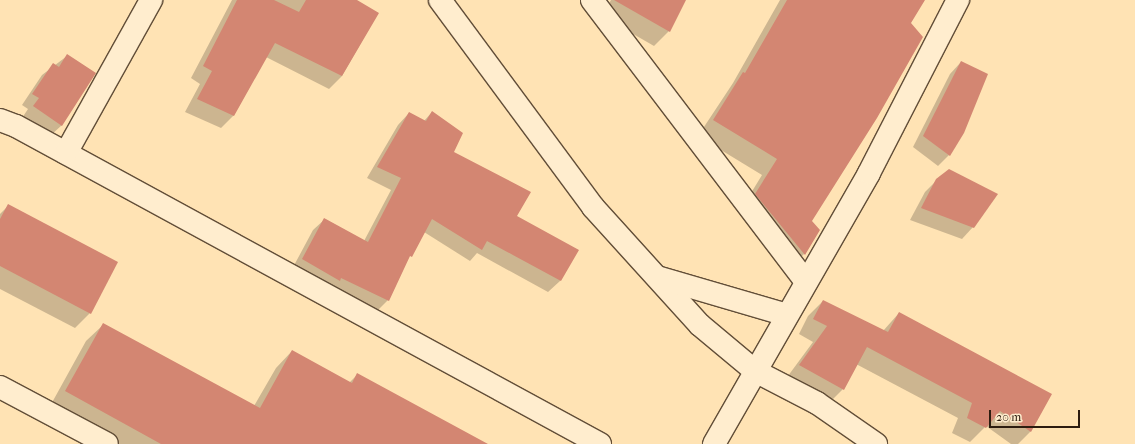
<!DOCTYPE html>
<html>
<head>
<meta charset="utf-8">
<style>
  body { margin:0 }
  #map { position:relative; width:1135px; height:444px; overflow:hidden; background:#ffe3b4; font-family:"IM FELL French Canon",serif }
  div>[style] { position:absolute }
  .shadow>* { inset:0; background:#0003 }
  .building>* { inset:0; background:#d38672 }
  .roads { filter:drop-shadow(1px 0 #624e38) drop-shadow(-1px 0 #624e38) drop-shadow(0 1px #624e38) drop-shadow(0 -1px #624e38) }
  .street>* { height:22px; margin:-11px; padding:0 11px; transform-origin:11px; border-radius:11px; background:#ffedce }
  span { translate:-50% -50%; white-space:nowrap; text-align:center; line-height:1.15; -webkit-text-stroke:4px #ffedce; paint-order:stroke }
  .scale { position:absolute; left:989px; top:410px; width:91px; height:18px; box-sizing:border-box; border:2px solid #2d1c0f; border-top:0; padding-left:5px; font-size:12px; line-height:14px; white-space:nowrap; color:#2d1c0f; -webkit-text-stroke:3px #ffedce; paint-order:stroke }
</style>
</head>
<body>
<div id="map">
  <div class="shadow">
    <div style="clip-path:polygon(232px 0,355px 0,378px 13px,342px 76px,329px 89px,266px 57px,234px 115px,221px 128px,185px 112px,200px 84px,191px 78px)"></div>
    <div style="clip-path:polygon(611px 0,685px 0,669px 31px,654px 46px,602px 16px)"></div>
    <div style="clip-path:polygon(780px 0,924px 0,910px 23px,811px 221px,819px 230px,804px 254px,788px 270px,740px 211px,762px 175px,698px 136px,733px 83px)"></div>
    <div style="clip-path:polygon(67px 56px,62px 125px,50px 136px,22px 118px,28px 109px,22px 105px,42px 75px)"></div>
    <div style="clip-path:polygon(961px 62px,949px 155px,938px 166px,913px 147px,950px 74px)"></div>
    <div style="clip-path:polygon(432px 112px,452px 152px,515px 217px,578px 250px,560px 281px,548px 292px,477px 253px,470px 261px,424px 232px,406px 262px,388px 300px,377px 311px,291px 271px,313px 230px,325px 219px,364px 241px,391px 190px,367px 178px,398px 125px,409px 113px,424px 121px)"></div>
    <div style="clip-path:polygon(937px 180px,973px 227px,962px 239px,910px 220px,925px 192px)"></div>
    <div style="clip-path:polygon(8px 206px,90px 313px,75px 328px,0 289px,0 214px)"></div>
    <div style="clip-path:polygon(823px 301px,883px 331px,899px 313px,1050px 395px,1030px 432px,1018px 444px,1011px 444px,986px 426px,970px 442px,952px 433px,958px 418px,856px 364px,843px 389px,828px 404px,785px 380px,813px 342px,799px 334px,808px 316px)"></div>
    <div style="clip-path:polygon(103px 325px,254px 406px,276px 368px,292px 351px,349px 383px,357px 375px,480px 444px,115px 444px,49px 408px,86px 341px)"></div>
  </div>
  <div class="building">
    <div style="clip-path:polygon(237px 0,274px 0,299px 12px,306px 0,357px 0,379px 13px,342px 76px,275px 43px,234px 116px,197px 99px,212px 71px,203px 66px)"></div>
    <div style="clip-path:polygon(614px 0,686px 0,670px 32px)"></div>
    <div style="clip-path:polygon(787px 0,925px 0,911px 23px,923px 37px,877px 118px,812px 221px,820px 230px,805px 255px,755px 194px,777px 159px,713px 120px,743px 72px,745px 73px)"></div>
    <div style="clip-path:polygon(67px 54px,96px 73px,62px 126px,33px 106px,39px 98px,32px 94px,53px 63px,59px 67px)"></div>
    <div style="clip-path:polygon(961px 61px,988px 74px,964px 133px,950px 156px,923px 136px)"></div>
    <div style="clip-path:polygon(432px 111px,463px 133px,454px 152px,531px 192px,517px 216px,579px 250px,561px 281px,487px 241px,482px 250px,432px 219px,412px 257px,410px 256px,389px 301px,341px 278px,340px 281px,302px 259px,324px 218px,368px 242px,401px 178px,377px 167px,409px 112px,426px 121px)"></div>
    <div style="clip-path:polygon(949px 169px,998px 194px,974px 228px,921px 208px,936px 179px)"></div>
    <div style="clip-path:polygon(8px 204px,118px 262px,91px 314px,0 266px,0 219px)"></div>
    <div style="clip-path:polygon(823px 300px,888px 332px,899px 312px,1052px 394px,1031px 432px,1000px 411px,986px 428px,967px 418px,972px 403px,867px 347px,844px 390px,799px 365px,827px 326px,813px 319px)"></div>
    <div style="clip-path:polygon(103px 323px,260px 408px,292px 350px,352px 383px,357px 373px,488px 444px,161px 444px,65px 391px)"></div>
  </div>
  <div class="roads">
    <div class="street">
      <div style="left:440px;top:0;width:257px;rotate:53.5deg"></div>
      <div style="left:593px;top:207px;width:159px;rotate:47.8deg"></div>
      <div style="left:700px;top:325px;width:72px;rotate:39.9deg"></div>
      <div style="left:755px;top:371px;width:70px;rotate:27.3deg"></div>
      <div style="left:817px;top:403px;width:72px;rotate:34.8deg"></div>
      <div style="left:592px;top:0;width:354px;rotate:52.8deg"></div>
      <div style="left:0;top:120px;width:17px;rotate:21deg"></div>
      <div style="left:16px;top:126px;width:665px;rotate:28.57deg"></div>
      <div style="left:66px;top:153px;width:175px;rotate:-60.9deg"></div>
      <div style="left:657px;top:277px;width:135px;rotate:16.3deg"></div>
      <div style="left:0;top:387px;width:121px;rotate:28deg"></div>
      <div style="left:714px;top:444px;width:312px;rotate:-60.2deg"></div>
      <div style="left:869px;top:173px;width:195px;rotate:-62.8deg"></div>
    </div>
  </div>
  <div class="scale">20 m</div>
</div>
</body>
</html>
